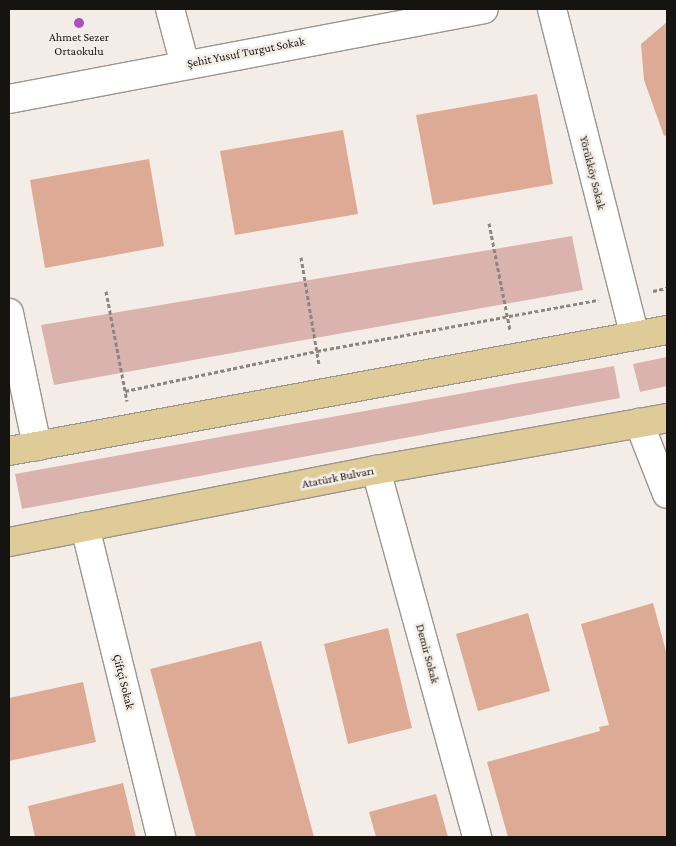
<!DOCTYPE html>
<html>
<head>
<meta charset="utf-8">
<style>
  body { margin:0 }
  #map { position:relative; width:676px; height:846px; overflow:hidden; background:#f4ede7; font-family:"Crimson Pro",serif }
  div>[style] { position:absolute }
  .green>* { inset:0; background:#dab3af }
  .building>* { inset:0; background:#ddab95 }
  .path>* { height:3px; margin-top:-1.5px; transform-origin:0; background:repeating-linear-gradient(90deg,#8b8682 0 4px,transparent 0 6.5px) }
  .roads { filter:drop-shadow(1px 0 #9b9590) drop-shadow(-1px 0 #9b9590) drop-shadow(0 1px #9b9590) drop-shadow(0 -1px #9b9590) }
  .street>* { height:28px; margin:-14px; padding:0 14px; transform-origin:14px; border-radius:14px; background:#fff }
  .primary>* { height:28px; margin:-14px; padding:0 14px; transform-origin:14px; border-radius:14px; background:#dfcb97 }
  .dots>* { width:14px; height:14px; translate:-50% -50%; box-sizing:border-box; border:2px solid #f4ede7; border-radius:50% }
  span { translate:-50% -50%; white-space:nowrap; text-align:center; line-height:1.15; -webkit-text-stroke:5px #f4ede7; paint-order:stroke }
  .poi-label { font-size:12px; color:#161411 }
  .street-label { font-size:12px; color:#161411 }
  .frame { position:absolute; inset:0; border:10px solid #161411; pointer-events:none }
</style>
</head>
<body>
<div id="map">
  <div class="green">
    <div style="clip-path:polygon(572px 236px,583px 290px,54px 385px,41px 325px)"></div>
    <div style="clip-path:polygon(667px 357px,667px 386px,640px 392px,633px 364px)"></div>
    <div style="clip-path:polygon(614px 366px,620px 398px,22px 509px,15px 474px)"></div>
  </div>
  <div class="building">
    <div style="clip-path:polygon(667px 22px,667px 135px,664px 136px,644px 80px,641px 44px)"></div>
    <div style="clip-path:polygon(537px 94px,553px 184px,433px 205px,416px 115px)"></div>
    <div style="clip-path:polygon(343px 130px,358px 214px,235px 235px,220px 151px)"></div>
    <div style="clip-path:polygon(149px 159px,164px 246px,45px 268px,30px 180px)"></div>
    <div style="clip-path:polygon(653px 603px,667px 655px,667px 837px,508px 837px,487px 762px,600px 731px,599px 727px,609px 725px,581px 624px)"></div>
    <div style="clip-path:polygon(528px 613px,550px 691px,478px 711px,456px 634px)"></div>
    <div style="clip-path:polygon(388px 628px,412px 728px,348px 744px,324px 644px)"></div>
    <div style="clip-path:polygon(261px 641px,314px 837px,196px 837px,150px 669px)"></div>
    <div style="clip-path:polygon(83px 682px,96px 742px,9px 761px,9px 698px)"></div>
    <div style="clip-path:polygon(123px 783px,136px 837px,35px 837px,28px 806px)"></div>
    <div style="clip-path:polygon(436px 794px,448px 837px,376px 837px,369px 812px)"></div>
  </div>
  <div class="path">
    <div style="left:489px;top:223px;width:109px;rotate:78.9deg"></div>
    <div style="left:301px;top:257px;width:109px;rotate:80.5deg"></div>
    <div style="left:106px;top:291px;width:112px;rotate:79.2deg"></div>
    <div style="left:653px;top:291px;width:14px;rotate:-12deg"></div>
    <div style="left:125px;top:391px;width:196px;rotate:-11.8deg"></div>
    <div style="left:317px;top:351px;width:286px;rotate:-10.3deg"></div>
  </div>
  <div class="roads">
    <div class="street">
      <div style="left:170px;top:9px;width:58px;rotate:75deg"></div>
      <div style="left:552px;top:9px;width:337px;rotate:75.8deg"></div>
      <div style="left:9px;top:99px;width:483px;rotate:-10.7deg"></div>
      <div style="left:9px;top:313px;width:136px;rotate:78.1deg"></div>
      <div style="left:639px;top:423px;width:76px;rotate:68.5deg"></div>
      <div style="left:376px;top:470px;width:381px;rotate:74.6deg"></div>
      <div style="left:85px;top:527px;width:319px;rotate:76.2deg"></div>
    </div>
    <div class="primary">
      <div style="left:9px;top:451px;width:669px;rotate:-10.42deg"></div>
      <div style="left:9px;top:542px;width:374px;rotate:-11.1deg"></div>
      <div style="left:376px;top:470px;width:296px;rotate:-10.1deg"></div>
    </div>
  </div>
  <div class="dots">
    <div style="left:79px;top:23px;background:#aa51bd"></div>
  </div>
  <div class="poi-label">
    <span style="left:79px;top:45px">Ahmet Sezer<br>Ortaokulu</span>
  </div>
  <div class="street-label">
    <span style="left:246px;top:53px;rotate:-11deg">Şehit Yusuf Turgut Sokak</span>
    <span style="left:592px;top:173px;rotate:76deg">Yörükköy Sokak</span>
    <span style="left:338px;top:478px;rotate:-11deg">Atatürk Bulvarı</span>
    <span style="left:427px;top:654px;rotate:75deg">Demir Sokak</span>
    <span style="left:123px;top:682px;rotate:76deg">Çiftçi Sokak</span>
  </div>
  <div class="frame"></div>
</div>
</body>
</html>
